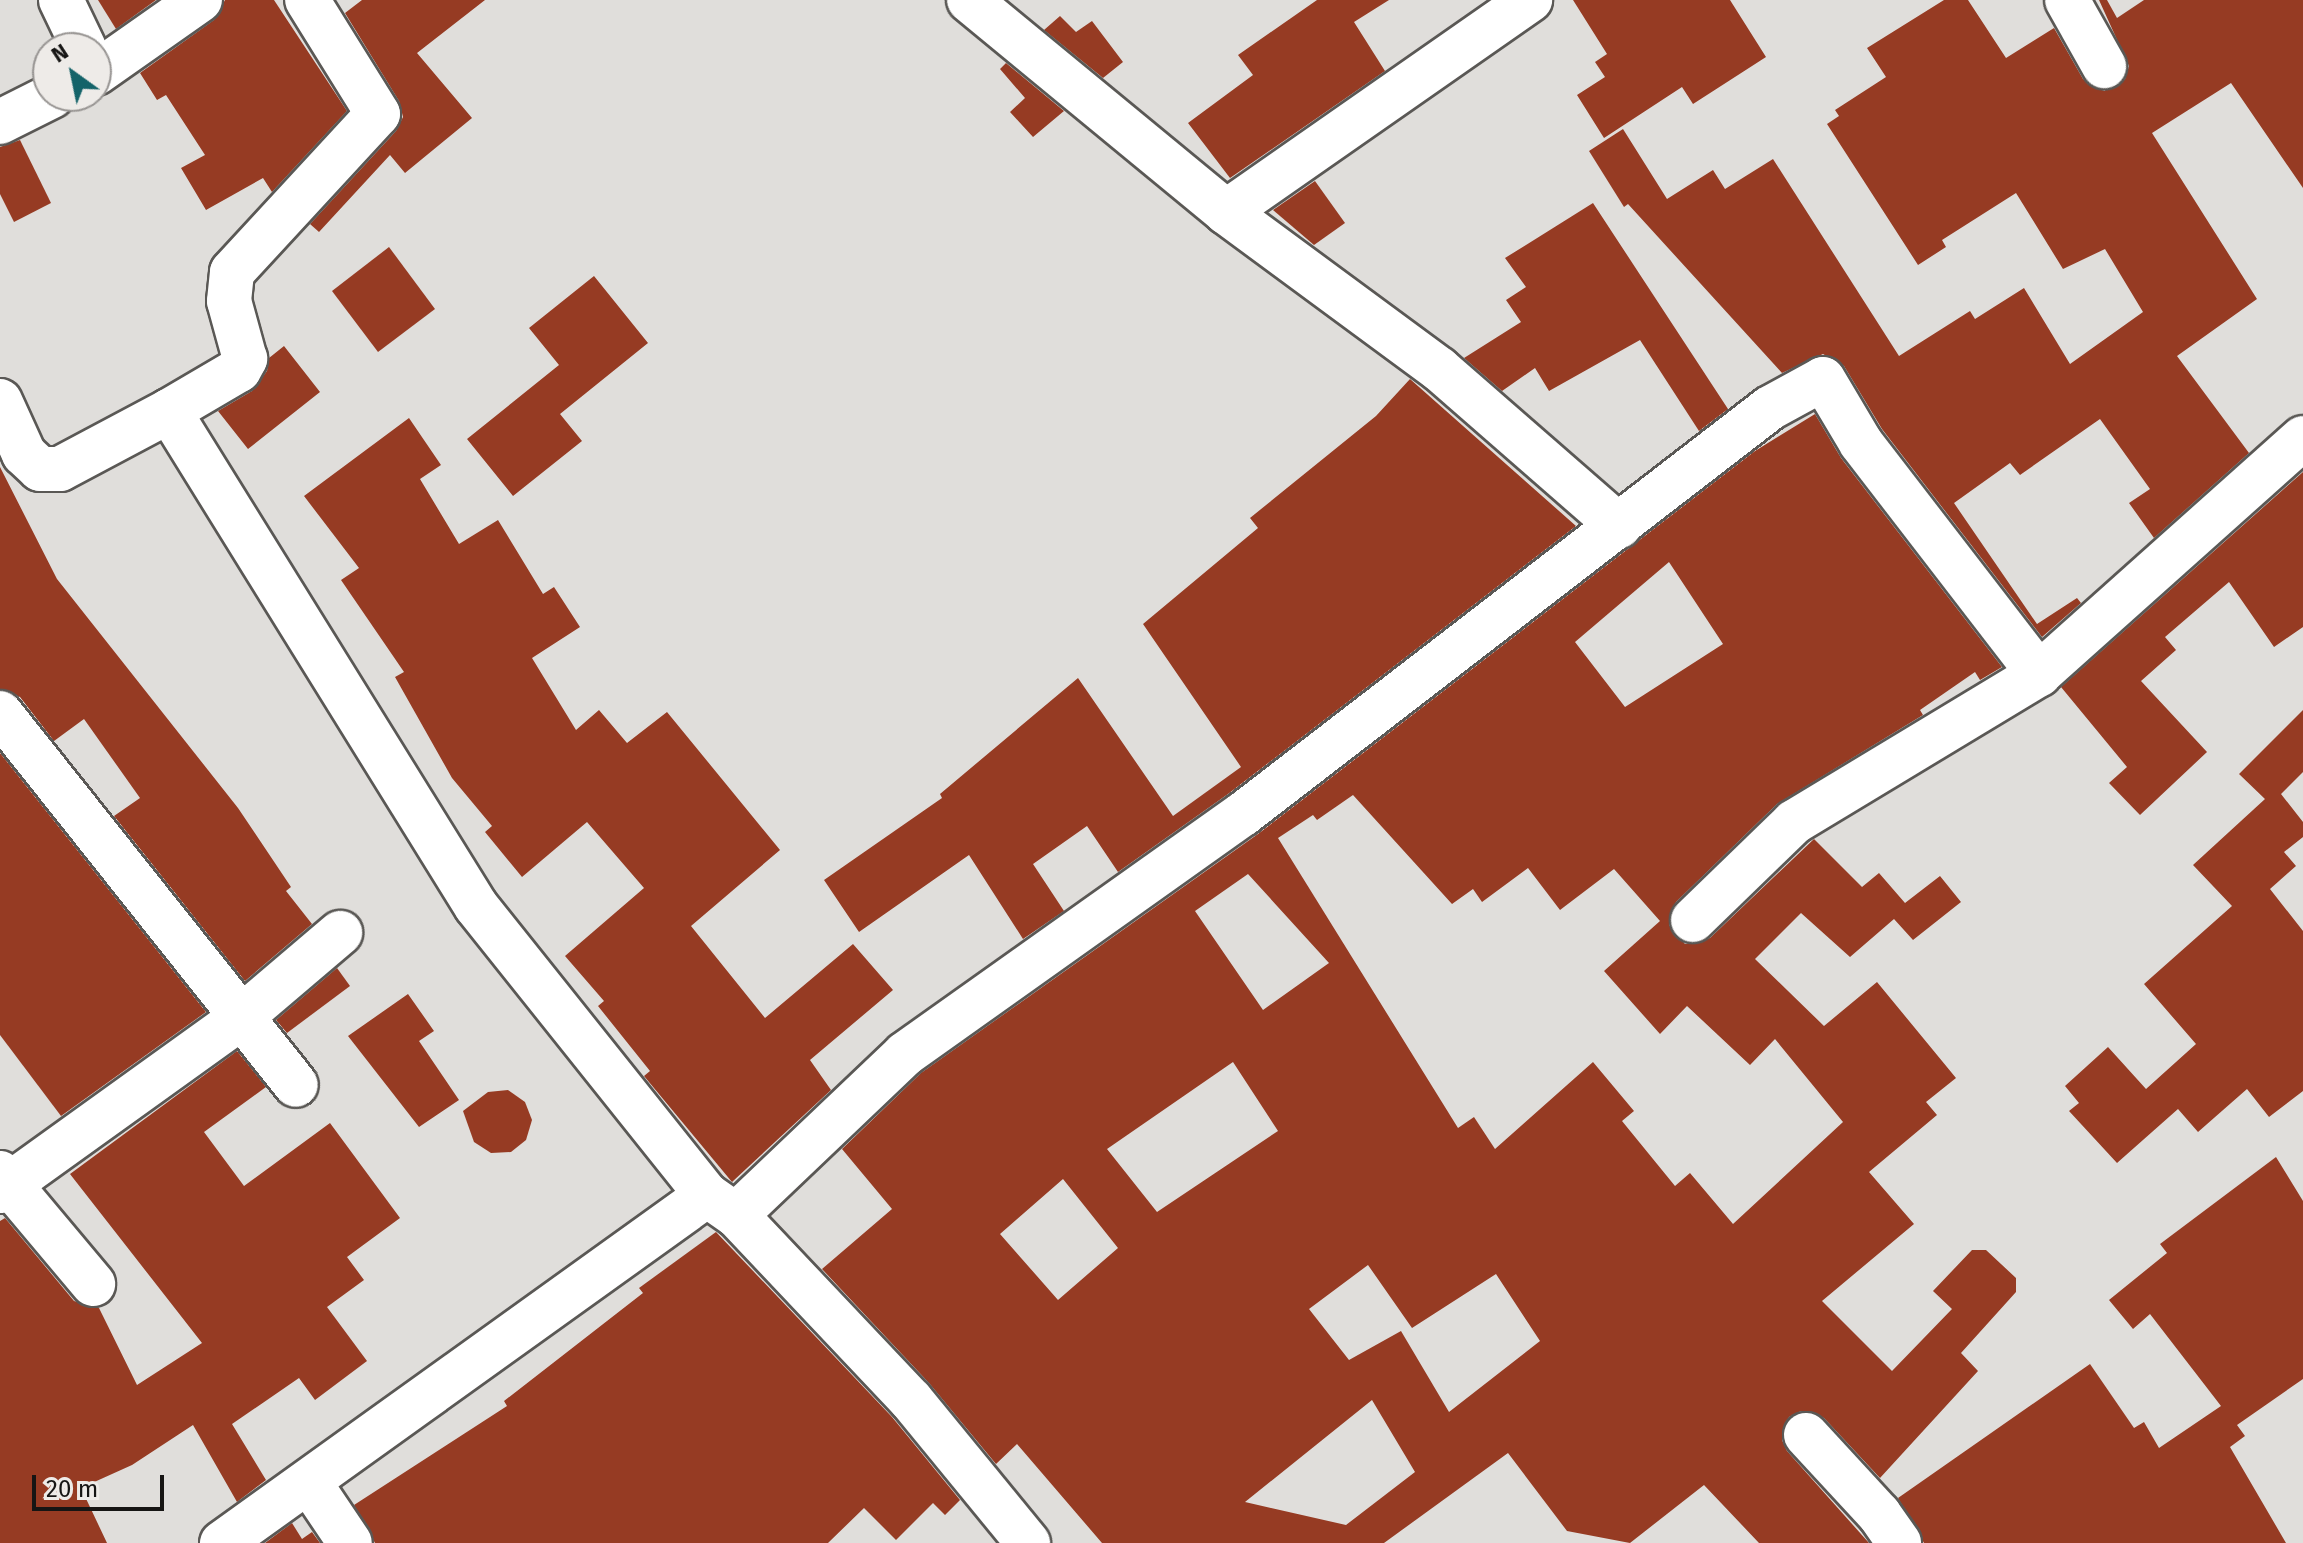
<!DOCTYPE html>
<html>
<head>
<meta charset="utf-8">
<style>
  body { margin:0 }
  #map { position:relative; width:2303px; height:1543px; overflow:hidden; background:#e0dedb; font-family:"Fira Sans",sans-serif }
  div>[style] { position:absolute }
  .building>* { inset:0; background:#963b23 }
  .roads { filter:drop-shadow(2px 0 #5a5855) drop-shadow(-2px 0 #5a5855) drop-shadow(0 2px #5a5855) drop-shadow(0 -2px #5a5855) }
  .street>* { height:44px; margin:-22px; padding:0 22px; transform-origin:22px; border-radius:22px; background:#fff }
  span { translate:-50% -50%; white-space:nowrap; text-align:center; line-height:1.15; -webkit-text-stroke:8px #eeebe8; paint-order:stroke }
  .north { position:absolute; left:32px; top:32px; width:80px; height:80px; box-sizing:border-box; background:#eeebe8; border:2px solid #989593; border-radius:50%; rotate:327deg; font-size:22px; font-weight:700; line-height:32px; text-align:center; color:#161514 }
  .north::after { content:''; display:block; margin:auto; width:28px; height:36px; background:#146369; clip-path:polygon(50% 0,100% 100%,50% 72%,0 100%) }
  .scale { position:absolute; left:32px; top:1475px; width:132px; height:36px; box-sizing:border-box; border:4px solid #161514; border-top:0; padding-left:10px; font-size:24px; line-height:28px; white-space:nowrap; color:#161514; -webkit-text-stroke:6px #eeebe8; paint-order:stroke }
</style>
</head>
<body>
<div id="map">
  <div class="building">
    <div style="clip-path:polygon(98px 0,156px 0,116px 29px)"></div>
    <div style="clip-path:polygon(225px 0,274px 0,347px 111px,272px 192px,263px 178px,206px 210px,181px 168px,205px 155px,166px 95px,157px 100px,140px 73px,214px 20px)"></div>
    <div style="clip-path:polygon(362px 0,485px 0,417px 53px,472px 118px,405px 173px,390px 155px,319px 232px,310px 224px,396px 131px,403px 117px,399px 101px,345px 13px)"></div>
    <div style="clip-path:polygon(1317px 0,1389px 0,1354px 22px,1385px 71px,1230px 178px,1188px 123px,1253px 75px,1238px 55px)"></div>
    <div style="clip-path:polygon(1573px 0,1730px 0,1766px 57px,1693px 104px,1682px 87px,1604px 138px,1577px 95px,1605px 77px,1595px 62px,1607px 54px)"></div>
    <div style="clip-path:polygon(1944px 0,1968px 0,2006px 58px,2054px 28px,2083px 79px,2104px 91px,2125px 79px,2129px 66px,2099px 0,2107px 0,2117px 18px,2144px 0,2303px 0,2303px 188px,2231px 83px,2152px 133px,2257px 299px,2177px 356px,2249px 453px,2154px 538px,2129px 503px,2150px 489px,2100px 419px,2020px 475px,2010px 463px,1954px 503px,2037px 624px,2077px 598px,2081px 603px,2042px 637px,1882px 429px,1844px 366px,1823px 354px,1782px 373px,1628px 204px,1624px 207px,1589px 151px,1623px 129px,1667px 199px,1713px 170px,1725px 189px,1773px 159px,1899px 356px,1970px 311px,1975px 319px,2024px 288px,2070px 364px,2143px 312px,2105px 249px,2063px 269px,2016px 193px,1942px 240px,1946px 247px,1918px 265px,1827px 124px,1839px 116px,1835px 110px,1886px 77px,1867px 48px)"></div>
    <div style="clip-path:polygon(1060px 16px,1076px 32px,1092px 21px,1123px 62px,1103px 78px,1044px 30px)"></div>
    <div style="clip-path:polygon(1006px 63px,1064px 111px,1033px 137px,1010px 112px,1025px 98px,1000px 69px)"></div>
    <div style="clip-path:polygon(20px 140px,51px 203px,14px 222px,0 194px,0 147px)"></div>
    <div style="clip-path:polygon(1315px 181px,1345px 223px,1314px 245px,1273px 210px)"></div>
    <div style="clip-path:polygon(1593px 203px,1728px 409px,1699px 431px,1640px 340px,1549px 391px,1535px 368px,1502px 391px,1464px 358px,1521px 322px,1506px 300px,1526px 287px,1505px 258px)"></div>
    <div style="clip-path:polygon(389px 247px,435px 309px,378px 352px,332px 291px)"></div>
    <div style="clip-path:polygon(594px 276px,648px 343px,560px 414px,582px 441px,513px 496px,467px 439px,559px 365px,529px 328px)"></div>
    <div style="clip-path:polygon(284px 346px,320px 392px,248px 449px,218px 411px,252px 391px,267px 371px,269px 358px)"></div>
    <div style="clip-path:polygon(1410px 379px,1576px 526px,1228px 794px,1118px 872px,1087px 826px,1033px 864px,1064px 911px,1023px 939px,969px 855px,859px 932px,824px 880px,942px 798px,940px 794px,1078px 678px,1173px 816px,1241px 767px,1143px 624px,1258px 528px,1250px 518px,1376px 416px)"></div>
    <div style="clip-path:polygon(evenodd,1815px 414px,1841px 458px,2002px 667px,1980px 680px,1975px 672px,1920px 710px,1923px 715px,1777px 804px,1676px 902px,1669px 925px,1685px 944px,1710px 938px,1814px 839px,1862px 887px,1879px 873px,1905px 903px,1940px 876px,1961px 902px,1913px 940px,1894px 919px,1850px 957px,1801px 913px,1755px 959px,1824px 1026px,1877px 982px,1956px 1078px,1926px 1102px,1937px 1115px,1869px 1172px,1914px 1224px,1822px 1301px,1892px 1371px,1952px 1309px,1933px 1291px,1972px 1250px,1986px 1250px,2016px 1278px,2016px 1292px,1961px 1353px,1978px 1371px,1880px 1478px,1824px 1418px,1801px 1411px,1789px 1417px,1782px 1440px,1787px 1451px,1869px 1543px,1759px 1543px,1704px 1485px,1630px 1543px,1567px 1531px,1508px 1453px,1384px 1543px,1102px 1543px,1017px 1444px,996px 1464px,929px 1383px,822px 1269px,892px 1209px,842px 1149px,921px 1073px,1258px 834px,1755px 451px,1815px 414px,1669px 562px,1723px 644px,1625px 707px,1575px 642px,1669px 562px,1815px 414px,1353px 795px,1452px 904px,1473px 889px,1482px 902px,1528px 868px,1560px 910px,1614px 869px,1660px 921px,1604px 971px,1660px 1034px,1687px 1006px,1750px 1065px,1775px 1039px,1843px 1122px,1733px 1224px,1690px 1173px,1675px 1186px,1622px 1121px,1634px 1111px,1593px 1062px,1495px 1149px,1474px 1117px,1458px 1128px,1278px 838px,1313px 815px,1317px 820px,1353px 795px,1815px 414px,1248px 874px,1329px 963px,1263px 1010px,1195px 911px,1248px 874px,1815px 414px,1233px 1062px,1278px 1131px,1157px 1212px,1107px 1149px,1233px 1062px,1815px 414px,1063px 1179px,1118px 1248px,1058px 1300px,1000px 1234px,1063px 1179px,1815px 414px,1368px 1265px,1412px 1328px,1496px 1274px,1540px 1341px,1449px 1412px,1401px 1331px,1349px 1360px,1309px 1309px,1368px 1265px,1815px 414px,1372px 1400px,1415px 1472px,1346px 1525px,1245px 1502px,1372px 1400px)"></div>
    <div style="clip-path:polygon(409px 418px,441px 465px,420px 479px,459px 544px,498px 520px,543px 594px,554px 587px,580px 627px,532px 658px,576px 730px,599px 710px,627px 743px,667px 712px,780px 850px,691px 926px,765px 1018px,853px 944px,893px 990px,810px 1060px,831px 1090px,732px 1182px,644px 1076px,650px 1071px,598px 1006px,604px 1001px,565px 956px,644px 888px,587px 822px,522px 877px,485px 832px,492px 826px,452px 778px,395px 677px,404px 672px,341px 580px,359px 568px,304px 496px)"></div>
    <div style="clip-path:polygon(0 467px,57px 579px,238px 808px,291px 887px,286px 891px,312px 924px,245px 981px,114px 816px,140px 798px,84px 719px,54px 741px,20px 697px,0 689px)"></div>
    <div style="clip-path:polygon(2303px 472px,2303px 627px,2274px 647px,2229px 582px,2165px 637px,2176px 650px,2141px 681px,2207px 752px,2140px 815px,2109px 783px,2127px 767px,2061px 687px)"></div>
    <div style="clip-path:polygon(2303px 710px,2303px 772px,2281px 794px,2303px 822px,2303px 837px,2284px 852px,2296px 866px,2270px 889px,2303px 931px,2303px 1091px,2269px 1117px,2247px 1089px,2198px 1132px,2178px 1109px,2117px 1163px,2069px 1111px,2079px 1103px,2065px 1086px,2108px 1047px,2146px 1089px,2196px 1044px,2144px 984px,2232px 906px,2193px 865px,2265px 799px,2239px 774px)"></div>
    <div style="clip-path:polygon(0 753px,206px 1012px,61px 1116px,0 1035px)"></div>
    <div style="clip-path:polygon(337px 968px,350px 986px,287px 1033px,276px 1020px)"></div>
    <div style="clip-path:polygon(408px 994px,434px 1031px,419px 1041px,459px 1100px,419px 1127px,348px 1036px)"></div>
    <div style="clip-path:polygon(237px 1051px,266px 1087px,204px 1132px,244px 1186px,330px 1123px,400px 1218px,347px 1257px,364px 1280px,327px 1307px,367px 1361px,315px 1400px,299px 1378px,232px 1424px,266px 1480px,237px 1502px,193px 1425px,132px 1465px,81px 1488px,107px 1543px,0 1543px,0 1221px,5px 1218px,74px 1301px,99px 1308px,137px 1385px,202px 1343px,70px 1174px)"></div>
    <div style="clip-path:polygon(508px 1090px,525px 1102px,532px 1120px,526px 1140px,511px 1152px,491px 1153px,474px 1142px,463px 1111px,488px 1092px)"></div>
    <div style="clip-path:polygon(2276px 1157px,2303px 1201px,2303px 1379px,2237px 1425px,2245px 1436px,2230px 1447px,2286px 1543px,1924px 1543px,1898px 1498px,2090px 1364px,2134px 1428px,2144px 1422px,2159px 1448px,2221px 1406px,2150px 1314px,2133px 1329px,2109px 1300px,2167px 1253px,2160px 1244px)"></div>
    <div style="clip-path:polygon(716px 1232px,892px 1417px,960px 1500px,945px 1515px,933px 1503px,896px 1540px,864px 1508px,828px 1543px,375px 1543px,354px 1505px,507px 1406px,504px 1401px,643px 1293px,639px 1288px)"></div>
    <div style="clip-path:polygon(292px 1523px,302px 1539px,312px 1532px,320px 1543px,265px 1543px)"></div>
  </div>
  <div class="roads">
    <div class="street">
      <div style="left:61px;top:0;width:53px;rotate:64.4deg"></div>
      <div style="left:969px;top:0;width:333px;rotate:39.5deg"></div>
      <div style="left:1226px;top:212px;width:265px;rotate:36.4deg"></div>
      <div style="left:1439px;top:369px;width:239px;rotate:41.1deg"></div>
      <div style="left:2067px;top:0;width:76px;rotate:60.7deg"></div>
      <div style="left:96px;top:73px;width:127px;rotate:-35.1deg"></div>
      <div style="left:0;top:122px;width:58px;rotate:-26.6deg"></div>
      <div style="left:1226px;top:212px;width:371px;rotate:-34.9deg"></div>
      <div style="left:0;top:401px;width:58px;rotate:65.6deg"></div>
      <div style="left:24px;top:454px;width:22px;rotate:43deg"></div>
      <div style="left:40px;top:469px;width:20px"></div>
      <div style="left:60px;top:469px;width:123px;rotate:-28deg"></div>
      <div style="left:169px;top:411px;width:582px;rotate:58.19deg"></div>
      <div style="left:476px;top:906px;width:370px;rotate:51.4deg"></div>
      <div style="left:707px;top:1195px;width:35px;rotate:35deg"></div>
      <div style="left:736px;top:1215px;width:255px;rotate:46.6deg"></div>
      <div style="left:911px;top:1400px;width:185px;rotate:50.7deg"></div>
      <div style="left:169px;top:411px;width:81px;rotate:-30.4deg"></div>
      <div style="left:239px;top:370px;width:13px;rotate:-61deg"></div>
      <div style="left:245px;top:359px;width:60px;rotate:-105.4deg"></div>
      <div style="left:229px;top:301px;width:29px;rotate:-84deg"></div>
      <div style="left:232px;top:272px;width:215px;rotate:-47.3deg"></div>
      <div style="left:378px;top:114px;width:134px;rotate:-121.9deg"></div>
      <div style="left:0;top:713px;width:475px;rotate:51.5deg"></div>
      <div style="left:1693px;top:920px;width:141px;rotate:-44.1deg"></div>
      <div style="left:1794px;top:822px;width:286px;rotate:-31.1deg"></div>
      <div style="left:2039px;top:674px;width:354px;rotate:-41.8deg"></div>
      <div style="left:0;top:1173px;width:145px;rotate:50deg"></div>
      <div style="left:0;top:1191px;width:294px;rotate:-35.7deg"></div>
      <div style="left:239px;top:1019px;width:133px;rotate:-40.4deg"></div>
      <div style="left:736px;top:1215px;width:233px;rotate:-43.6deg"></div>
      <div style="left:905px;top:1054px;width:415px;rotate:-35.4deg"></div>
      <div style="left:1243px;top:814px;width:665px;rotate:-37.61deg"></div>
      <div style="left:1770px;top:408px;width:60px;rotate:-28.7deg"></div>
      <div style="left:1823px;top:379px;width:74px;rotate:59.3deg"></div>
      <div style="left:1861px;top:443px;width:292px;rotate:52.4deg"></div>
      <div style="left:1806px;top:1435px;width:108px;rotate:47.3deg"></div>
      <div style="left:1879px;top:1514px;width:35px;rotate:55deg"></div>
      <div style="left:309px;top:1482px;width:73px;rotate:56.1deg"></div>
      <div style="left:222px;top:1543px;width:597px;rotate:-35.66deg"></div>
    </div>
  </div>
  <div class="north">N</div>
  <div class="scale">20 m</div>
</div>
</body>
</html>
